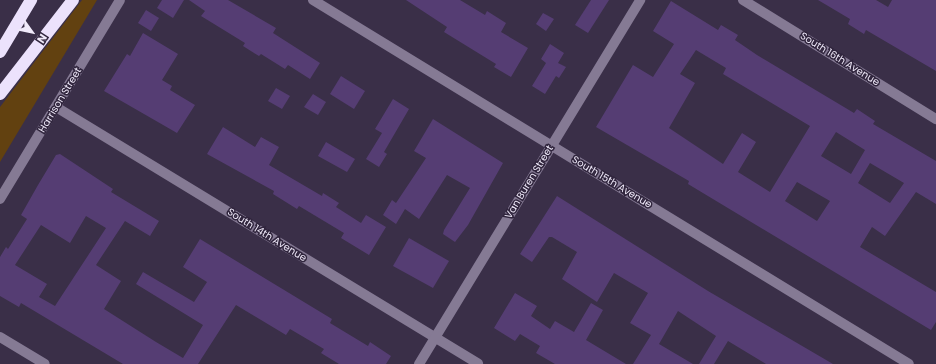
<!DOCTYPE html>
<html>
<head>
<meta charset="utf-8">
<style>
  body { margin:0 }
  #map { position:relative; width:936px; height:364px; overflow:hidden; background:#3a2f48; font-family:Poppins,sans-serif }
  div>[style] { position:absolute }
  .green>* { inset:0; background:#624110 }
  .building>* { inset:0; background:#553d73 }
  .minor>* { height:10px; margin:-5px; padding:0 5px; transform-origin:5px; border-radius:5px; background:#857a94 }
  .highway>* { height:12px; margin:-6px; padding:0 6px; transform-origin:6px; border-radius:6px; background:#ece2fc }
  span { translate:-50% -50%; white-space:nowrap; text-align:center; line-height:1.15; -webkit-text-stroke:3px #30253d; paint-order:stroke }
  .street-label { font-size:10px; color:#f0eafa }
  .north { position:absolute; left:12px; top:12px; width:40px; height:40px; -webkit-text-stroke:3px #30253d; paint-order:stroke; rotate:123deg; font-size:11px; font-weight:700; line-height:16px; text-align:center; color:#f0eafa }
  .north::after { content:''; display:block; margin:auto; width:14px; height:18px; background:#f0eafa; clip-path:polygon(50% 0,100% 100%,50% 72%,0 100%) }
</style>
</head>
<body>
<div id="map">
  <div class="green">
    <div style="clip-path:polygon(82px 0,97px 0,0 162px,0 107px)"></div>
  </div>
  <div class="building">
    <div style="clip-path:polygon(162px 0,184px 0,173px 18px,157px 8px)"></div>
    <div style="clip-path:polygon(189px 0,228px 0,276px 28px,273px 33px,320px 63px,310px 79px,288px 65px,285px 69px,261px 54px,259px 56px,243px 46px,245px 43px,201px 16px,205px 11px)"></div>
    <div style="clip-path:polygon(406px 0,460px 0,485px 15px,487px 11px,506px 23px,501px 32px,528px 48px,511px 77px,494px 67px,496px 64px,444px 32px,447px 27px)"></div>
    <div style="clip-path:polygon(591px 0,609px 0,588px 33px,575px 25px)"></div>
    <div style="clip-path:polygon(818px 0,876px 0,888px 7px,892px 0,936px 0,936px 71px,866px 30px,864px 34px,848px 24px,850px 19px)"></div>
    <div style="clip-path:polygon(evenodd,671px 1px,718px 30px,721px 25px,738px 35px,735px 40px,757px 55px,854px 113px,857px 109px,875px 121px,873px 124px,936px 161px,936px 204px,916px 192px,885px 236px,872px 227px,860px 247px,936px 292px,936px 322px,931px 330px,688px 184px,689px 181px,596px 127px,633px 65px,653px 77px,674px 44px,653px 31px,671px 1px,696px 50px,726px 68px,723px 74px,810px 126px,770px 192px,738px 172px,756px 142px,742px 133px,723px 164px,669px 128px,695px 83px,680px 74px,696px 50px,671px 1px,836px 132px,865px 150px,851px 174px,821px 156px,836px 132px,671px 1px,870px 163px,904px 183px,890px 203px,858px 183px,870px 163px,671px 1px,797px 182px,830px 201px,817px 221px,785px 201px,797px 182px)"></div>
    <div style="clip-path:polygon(146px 10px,159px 18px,151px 31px,138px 23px)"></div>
    <div style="clip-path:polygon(543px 13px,554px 19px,546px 31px,536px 24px)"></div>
    <div style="clip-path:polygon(143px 33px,178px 54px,162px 80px,172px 86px,170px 90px,195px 105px,177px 133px,104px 91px,127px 54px,130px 56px)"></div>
    <div style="clip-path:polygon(550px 44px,564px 53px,558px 63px,566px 67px,559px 78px,556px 76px,545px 94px,532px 86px,546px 63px,541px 59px)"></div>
    <div style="clip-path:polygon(341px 76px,365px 91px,354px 109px,330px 94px)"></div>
    <div style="clip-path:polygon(276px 88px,290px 96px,282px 109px,268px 101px)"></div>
    <div style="clip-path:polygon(313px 94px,326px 102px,318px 115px,304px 107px)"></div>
    <div style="clip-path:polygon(393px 99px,409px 109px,384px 152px,387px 154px,379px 167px,366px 159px,382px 133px,375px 129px)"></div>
    <div style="clip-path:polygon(433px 119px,503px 163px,468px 225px,455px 242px,443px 234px,444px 230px,470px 188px,447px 175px,419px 219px,405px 209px,396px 224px,383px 215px,392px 200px,396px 203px,426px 158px,414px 151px)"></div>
    <div style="clip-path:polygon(223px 127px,255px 147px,261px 137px,279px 147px,269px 165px,322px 196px,323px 193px,339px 203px,336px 207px,361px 223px,366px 215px,386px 227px,369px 255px,341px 238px,344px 233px,299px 206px,297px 209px,273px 194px,274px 191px,207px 154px)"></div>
    <div style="clip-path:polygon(326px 142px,355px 159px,347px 172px,318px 156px)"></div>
    <div style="clip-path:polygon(evenodd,60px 154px,113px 189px,111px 192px,159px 221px,150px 236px,125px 221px,96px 265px,121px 281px,104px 309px,156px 342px,183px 358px,203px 325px,136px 284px,143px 272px,194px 302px,207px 282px,183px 267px,200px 239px,332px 319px,330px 323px,368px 346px,370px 342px,391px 356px,386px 364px,339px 364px,321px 353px,324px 349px,290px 329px,286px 335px,236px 305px,198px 364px,123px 364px,21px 303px,19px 307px,0 296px,0 257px,6px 247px,8px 249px,27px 219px,21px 215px,38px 185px,56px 155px,60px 154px,86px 216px,106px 228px,55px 306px,39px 297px,47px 284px,15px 265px,41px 225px,70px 243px,86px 216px)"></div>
    <div style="clip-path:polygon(557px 196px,708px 291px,833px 364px,766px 364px,728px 341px,714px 364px,699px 364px,716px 336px,678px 311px,659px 344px,693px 364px,633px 364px,651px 335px,630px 323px,648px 293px,614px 273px,597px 302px,562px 279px,577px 252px,552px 237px,549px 237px,532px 262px,520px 254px)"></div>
    <div style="clip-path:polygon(409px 238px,449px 261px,433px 288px,393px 266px)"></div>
    <div style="clip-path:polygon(515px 293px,537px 306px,531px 316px,550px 329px,555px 321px,574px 332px,591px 303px,603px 310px,586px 340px,626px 364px,555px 364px,536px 353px,540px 346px,520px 334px,515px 341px,494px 328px)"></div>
  </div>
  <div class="minor">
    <div style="left:313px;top:0;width:698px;rotate:31.41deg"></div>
    <div style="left:743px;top:0;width:227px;rotate:31.7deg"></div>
    <div style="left:56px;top:107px;width:494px;rotate:31.3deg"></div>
    <div style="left:0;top:199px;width:232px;rotate:-58.9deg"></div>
    <div style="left:0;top:337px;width:52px;rotate:31deg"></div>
    <div style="left:419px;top:364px;width:426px;rotate:-58.7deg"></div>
  </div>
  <div class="highway">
    <div style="left:0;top:52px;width:61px;rotate:-59.2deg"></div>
    <div style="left:0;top:94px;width:119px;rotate:-52.2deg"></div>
  </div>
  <div class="street-label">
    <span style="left:840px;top:59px;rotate:32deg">South 16th Avenue</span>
    <span style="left:60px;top:100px;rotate:-59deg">Harrison Street</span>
    <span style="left:529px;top:182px;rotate:-59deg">Van Buren Street</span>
    <span style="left:612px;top:182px;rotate:31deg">South 15th Avenue</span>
    <span style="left:267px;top:235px;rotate:32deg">South 14th Avenue</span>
  </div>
  <div class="north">N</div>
</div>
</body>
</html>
